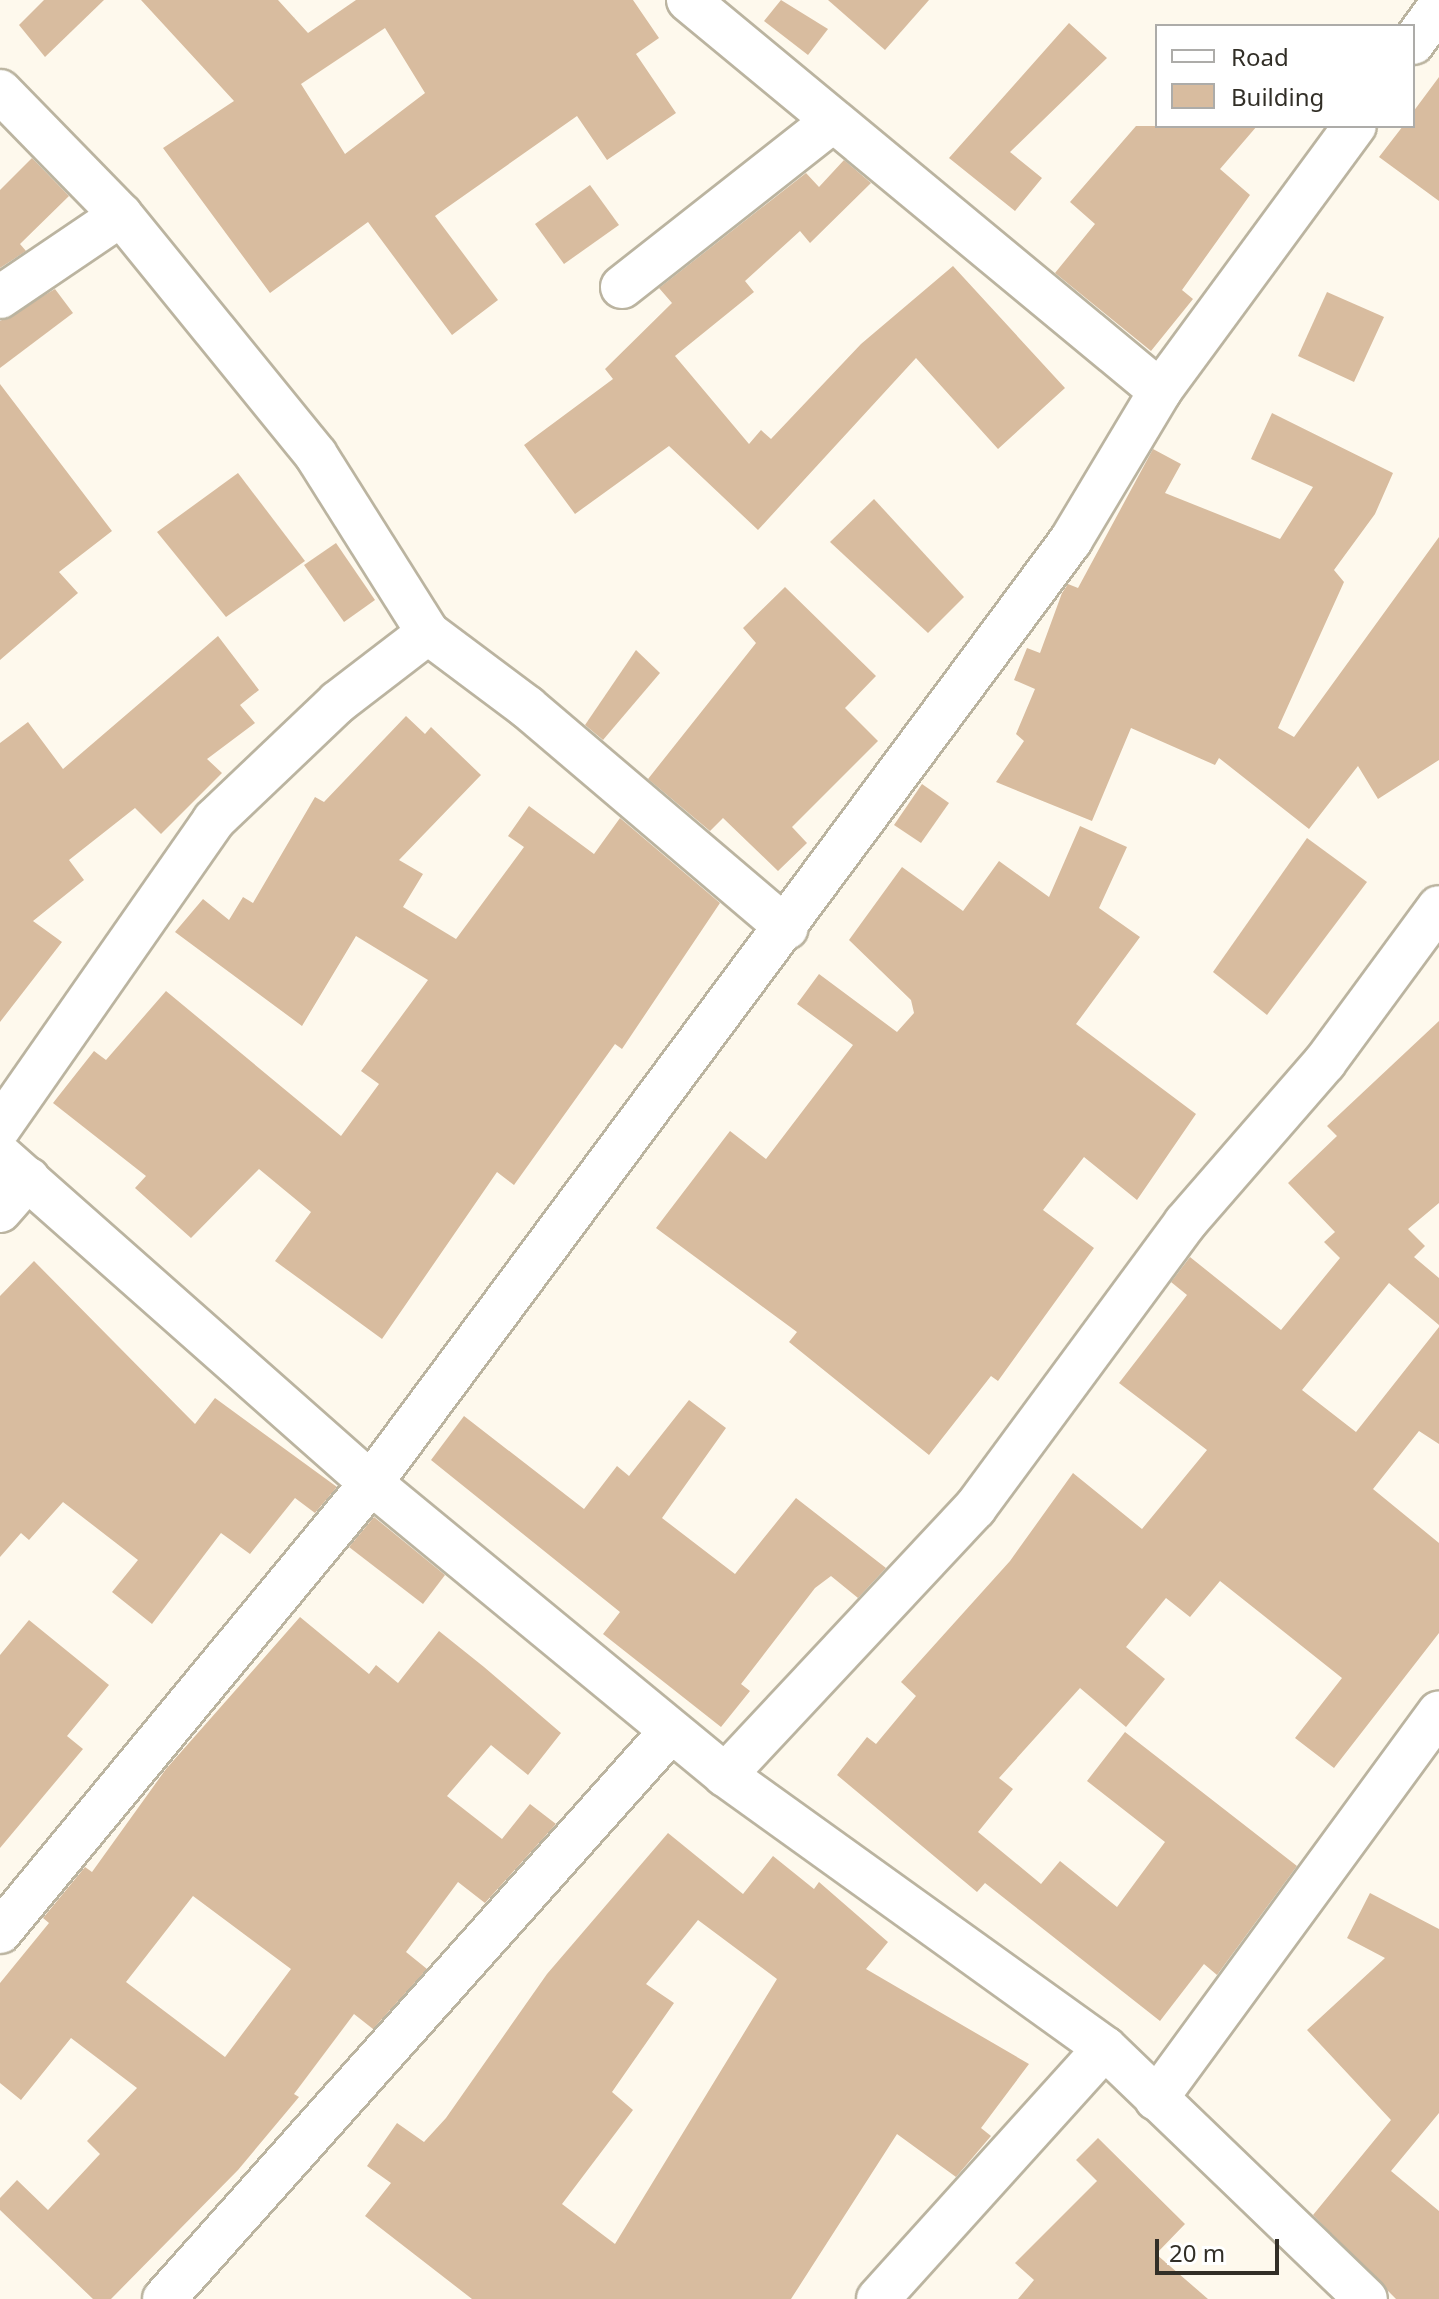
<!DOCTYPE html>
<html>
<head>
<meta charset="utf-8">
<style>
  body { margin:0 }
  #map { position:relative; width:1439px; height:2299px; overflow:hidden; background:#fef9ed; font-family:"Noto Sans",sans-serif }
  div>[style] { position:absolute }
  .building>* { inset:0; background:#d8bc9f }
  .roads { filter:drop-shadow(2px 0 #bbb4a0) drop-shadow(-2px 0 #bbb4a0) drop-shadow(0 2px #bbb4a0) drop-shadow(0 -2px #bbb4a0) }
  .street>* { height:42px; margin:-21px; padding:0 21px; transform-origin:21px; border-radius:21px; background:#fff }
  span { translate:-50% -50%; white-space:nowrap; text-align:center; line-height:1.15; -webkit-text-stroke:7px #fff; paint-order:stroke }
  .legend { position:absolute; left:1155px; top:24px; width:260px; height:104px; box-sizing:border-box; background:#fff; border:2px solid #adaca9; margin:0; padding:10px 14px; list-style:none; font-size:24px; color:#322f27 }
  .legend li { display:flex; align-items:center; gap:16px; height:40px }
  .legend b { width:40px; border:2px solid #adaca9 }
  .scale { position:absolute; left:1155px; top:2239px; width:124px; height:36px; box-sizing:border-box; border:4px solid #322f27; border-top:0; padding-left:10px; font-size:24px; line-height:28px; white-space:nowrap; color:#322f27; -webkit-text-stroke:6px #fff; paint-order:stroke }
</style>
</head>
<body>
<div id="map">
  <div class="building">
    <div style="clip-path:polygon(44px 0,104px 0,45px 57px,19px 25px)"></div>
    <div style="clip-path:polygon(evenodd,141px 0,278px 0,308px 33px,356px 0,633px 0,659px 38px,636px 54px,676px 113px,607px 160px,577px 116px,435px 216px,498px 300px,452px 335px,368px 222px,270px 293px,163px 148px,234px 101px,141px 0,385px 28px,425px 93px,345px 154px,301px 84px,385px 28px)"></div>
    <div style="clip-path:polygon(781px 0,828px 29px,808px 55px,764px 21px)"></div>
    <div style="clip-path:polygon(828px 0,929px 0,885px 50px)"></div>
    <div style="clip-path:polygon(1069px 23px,1107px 58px,1010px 152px,1042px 178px,1015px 211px,949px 158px)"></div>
    <div style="clip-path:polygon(1439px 77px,1439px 201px,1379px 157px,1403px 126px,1413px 126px,1413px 112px)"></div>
    <div style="clip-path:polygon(1136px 126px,1257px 126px,1220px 169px,1250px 195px,1182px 290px,1193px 299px,1151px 351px,1055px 273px,1095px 224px,1070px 202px)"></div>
    <div style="clip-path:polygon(32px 158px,69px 196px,20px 244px,26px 251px,0 268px,0 190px)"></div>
    <div style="clip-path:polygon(844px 160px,871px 183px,810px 243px,800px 231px,745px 281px,754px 292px,675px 356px,749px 444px,761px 430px,771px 439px,861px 344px,953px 266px,1065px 388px,998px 449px,916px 358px,758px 530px,669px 446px,575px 514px,524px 445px,613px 379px,605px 369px,672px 303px,659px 288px,806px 173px,819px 187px)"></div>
    <div style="clip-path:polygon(590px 185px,619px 225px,564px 264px,535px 224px)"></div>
    <div style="clip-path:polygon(55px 289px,73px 313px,0 368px,0 321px)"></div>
    <div style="clip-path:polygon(1327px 292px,1384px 317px,1354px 382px,1298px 356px)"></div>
    <div style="clip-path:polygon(0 384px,112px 531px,59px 572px,78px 593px,0 660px)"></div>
    <div style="clip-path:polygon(1272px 413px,1393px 473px,1375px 514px,1334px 570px,1344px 582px,1278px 728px,1294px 737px,1439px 537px,1439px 760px,1378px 799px,1358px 766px,1309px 829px,1219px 758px,1215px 765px,1131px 728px,1092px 821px,996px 782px,1024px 741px,1016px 734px,1035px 689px,1014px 680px,1027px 648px,1040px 653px,1062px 593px,1068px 584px,1078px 588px,1153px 449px,1181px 464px,1165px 493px,1280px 539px,1313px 487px,1251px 459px)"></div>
    <div style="clip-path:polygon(238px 473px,305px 561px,226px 617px,157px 532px)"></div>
    <div style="clip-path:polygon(874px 499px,964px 597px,928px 633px,830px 542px)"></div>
    <div style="clip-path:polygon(336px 543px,375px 600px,344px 622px,304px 565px)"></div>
    <div style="clip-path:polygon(785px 587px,876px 676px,845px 708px,878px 741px,792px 827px,807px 843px,778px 871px,723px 818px,710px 831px,648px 779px,756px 643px,743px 628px)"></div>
    <div style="clip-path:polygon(218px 636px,259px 690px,240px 705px,255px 723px,207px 759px,222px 773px,161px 834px,135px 808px,69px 860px,84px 880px,33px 921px,62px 942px,0 1022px,0 743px,28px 722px,63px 769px)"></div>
    <div style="clip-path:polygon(636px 650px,660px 673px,603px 740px,585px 725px)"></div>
    <div style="clip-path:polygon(406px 716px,425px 734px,431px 727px,481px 775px,399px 860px,423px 874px,403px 907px,456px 939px,524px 847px,508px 836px,529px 806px,594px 854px,620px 818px,720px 903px,622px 1049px,615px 1044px,514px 1185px,497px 1172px,382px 1339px,275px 1261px,311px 1212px,259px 1169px,191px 1238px,135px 1188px,146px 1176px,53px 1103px,94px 1051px,106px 1060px,166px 991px,341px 1136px,379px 1084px,361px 1071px,428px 980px,356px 936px,302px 1026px,175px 932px,203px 899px,229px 920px,243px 897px,253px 903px,315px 797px,324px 802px)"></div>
    <div style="clip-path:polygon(922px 784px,949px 803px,921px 843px,894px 825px)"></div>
    <div style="clip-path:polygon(1080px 826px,1127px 847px,1099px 908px,1140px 937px,1076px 1024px,1196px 1114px,1137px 1200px,1084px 1157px,1043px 1210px,1094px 1248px,998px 1381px,991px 1376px,929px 1455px,789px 1342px,797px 1332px,656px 1228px,730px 1131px,766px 1159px,853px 1045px,797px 1004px,819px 974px,897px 1032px,914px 1013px,911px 1000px,849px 940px,902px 867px,963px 911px,999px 861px,1049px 897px)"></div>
    <div style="clip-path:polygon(1307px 838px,1367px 882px,1267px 1015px,1213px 972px)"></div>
    <div style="clip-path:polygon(1439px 1021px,1439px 1203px,1408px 1229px,1425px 1246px,1414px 1257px,1439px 1278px,1439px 1325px,1389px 1283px,1302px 1390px,1356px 1432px,1439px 1327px,1439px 1444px,1419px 1431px,1373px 1489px,1439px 1543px,1439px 1633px,1334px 1768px,1295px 1738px,1342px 1678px,1220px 1581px,1190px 1617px,1166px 1598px,1126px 1647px,1165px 1679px,1126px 1727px,1080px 1688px,999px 1778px,1013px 1789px,978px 1832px,1041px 1884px,1060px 1861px,1117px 1907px,1165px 1842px,1087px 1781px,1125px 1732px,1297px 1866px,1217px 1975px,1204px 1964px,1160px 2021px,985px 1883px,977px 1892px,837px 1775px,867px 1737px,876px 1744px,916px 1696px,901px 1682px,1010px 1561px,1073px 1473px,1142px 1529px,1207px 1450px,1119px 1383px,1187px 1295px,1171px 1282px,1190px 1257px,1281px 1330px,1340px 1258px,1324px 1242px,1335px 1232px,1288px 1183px,1337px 1136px,1327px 1126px)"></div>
    <div style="clip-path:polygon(34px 1261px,195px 1424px,215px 1398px,337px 1487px,315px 1513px,295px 1498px,250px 1554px,221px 1533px,152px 1624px,112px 1592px,138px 1560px,63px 1502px,29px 1540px,21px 1533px,0 1557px,0 1296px)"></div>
    <div style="clip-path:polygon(689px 1400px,726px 1428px,662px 1518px,735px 1574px,796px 1498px,886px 1568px,858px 1598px,831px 1576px,815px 1588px,741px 1684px,750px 1691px,721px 1727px,603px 1634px,620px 1612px,431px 1460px,464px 1416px,584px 1509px,617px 1466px,629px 1476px)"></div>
    <div style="clip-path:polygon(374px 1517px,445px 1575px,423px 1604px,349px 1547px)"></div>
    <div style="clip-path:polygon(evenodd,300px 1617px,369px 1674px,376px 1665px,398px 1683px,439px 1631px,484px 1667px,561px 1733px,528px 1775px,491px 1745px,447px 1796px,502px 1839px,530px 1804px,556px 1824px,485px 1903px,458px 1882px,406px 1952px,427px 1969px,373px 2029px,354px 2014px,294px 2094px,299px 2097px,238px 2170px,111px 2299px,93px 2299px,0 2210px,0 2198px,17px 2180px,48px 2210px,100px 2154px,87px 2141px,137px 2088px,71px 2038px,21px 2100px,0 2083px,0 1983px,49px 1923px,43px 1918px,85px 1867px,92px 1872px,166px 1769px,300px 1617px,193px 1896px,291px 1969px,225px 2057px,126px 1982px,193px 1896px)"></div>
    <div style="clip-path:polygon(29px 1620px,109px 1685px,67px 1736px,83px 1749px,0 1848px,0 1655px)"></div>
    <div style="clip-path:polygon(evenodd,668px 1833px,743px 1894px,773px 1856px,814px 1889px,819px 1882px,888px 1942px,866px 1969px,1029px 2064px,981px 2128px,991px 2136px,956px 2177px,897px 2134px,791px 2299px,472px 2299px,365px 2216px,391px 2183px,367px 2166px,397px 2123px,424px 2142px,446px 2118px,547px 1974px,668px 1833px,698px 1920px,777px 1979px,615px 2244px,562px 2204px,633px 2110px,612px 2092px,674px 2003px,646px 1984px,698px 1920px)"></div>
    <div style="clip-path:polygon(1370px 1893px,1439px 1929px,1439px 2113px,1391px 2171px,1439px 2211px,1439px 2299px,1396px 2299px,1313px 2215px,1391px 2120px,1307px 2030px,1385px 1958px,1347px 1938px)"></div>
    <div style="clip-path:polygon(1098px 2138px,1185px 2224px,1156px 2254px,1208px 2299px,1018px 2299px,1034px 2280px,1015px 2263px,1097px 2181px,1076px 2160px)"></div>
  </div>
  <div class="roads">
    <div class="street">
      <div style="left:688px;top:0;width:613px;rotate:39.64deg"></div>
      <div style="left:1413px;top:43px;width:44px;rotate:-54.2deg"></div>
      <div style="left:0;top:91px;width:173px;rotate:45.7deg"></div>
      <div style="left:121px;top:215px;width:309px;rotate:50.9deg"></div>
      <div style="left:316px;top:455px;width:210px;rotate:57.8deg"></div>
      <div style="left:428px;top:633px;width:124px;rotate:36.8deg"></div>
      <div style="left:527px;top:707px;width:341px;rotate:40.4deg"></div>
      <div style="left:622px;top:287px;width:268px;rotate:-38.2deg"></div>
      <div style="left:0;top:297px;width:146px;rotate:-34.1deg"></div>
      <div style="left:0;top:1127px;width:374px;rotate:-55.1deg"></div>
      <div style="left:214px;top:820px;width:171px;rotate:-43.6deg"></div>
      <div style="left:338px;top:702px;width:113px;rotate:-37.5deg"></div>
      <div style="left:0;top:1155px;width:495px;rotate:41.5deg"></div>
      <div style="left:371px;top:1483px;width:459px;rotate:39.5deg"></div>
      <div style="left:725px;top:1775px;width:468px;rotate:35.7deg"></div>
      <div style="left:1105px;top:2048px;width:362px;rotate:43.9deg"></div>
      <div style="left:0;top:1211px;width:43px;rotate:-48.8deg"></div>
      <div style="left:725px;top:1775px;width:366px;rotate:-46.9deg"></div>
      <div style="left:975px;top:1508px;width:354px;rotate:-53.6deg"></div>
      <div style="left:1185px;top:1223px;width:213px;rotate:-49deg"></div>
      <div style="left:1325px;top:1062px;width:192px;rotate:-53.7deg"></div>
      <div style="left:0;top:1932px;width:582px;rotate:-50.43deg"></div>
      <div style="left:371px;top:1483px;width:1174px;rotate:-53.41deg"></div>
      <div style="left:1071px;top:540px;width:174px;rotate:-59.1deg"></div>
      <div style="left:1160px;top:391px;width:329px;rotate:-53.7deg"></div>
      <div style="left:1156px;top:2099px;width:479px;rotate:-53.8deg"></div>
      <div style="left:164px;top:2299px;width:761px;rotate:-48.25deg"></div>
      <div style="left:878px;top:2299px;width:338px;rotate:-47.9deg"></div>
    </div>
  </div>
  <ul class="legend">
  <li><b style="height:10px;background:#fff"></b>Road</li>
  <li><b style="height:22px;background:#d8bc9f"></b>Building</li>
  </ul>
  <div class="scale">20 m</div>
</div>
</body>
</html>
